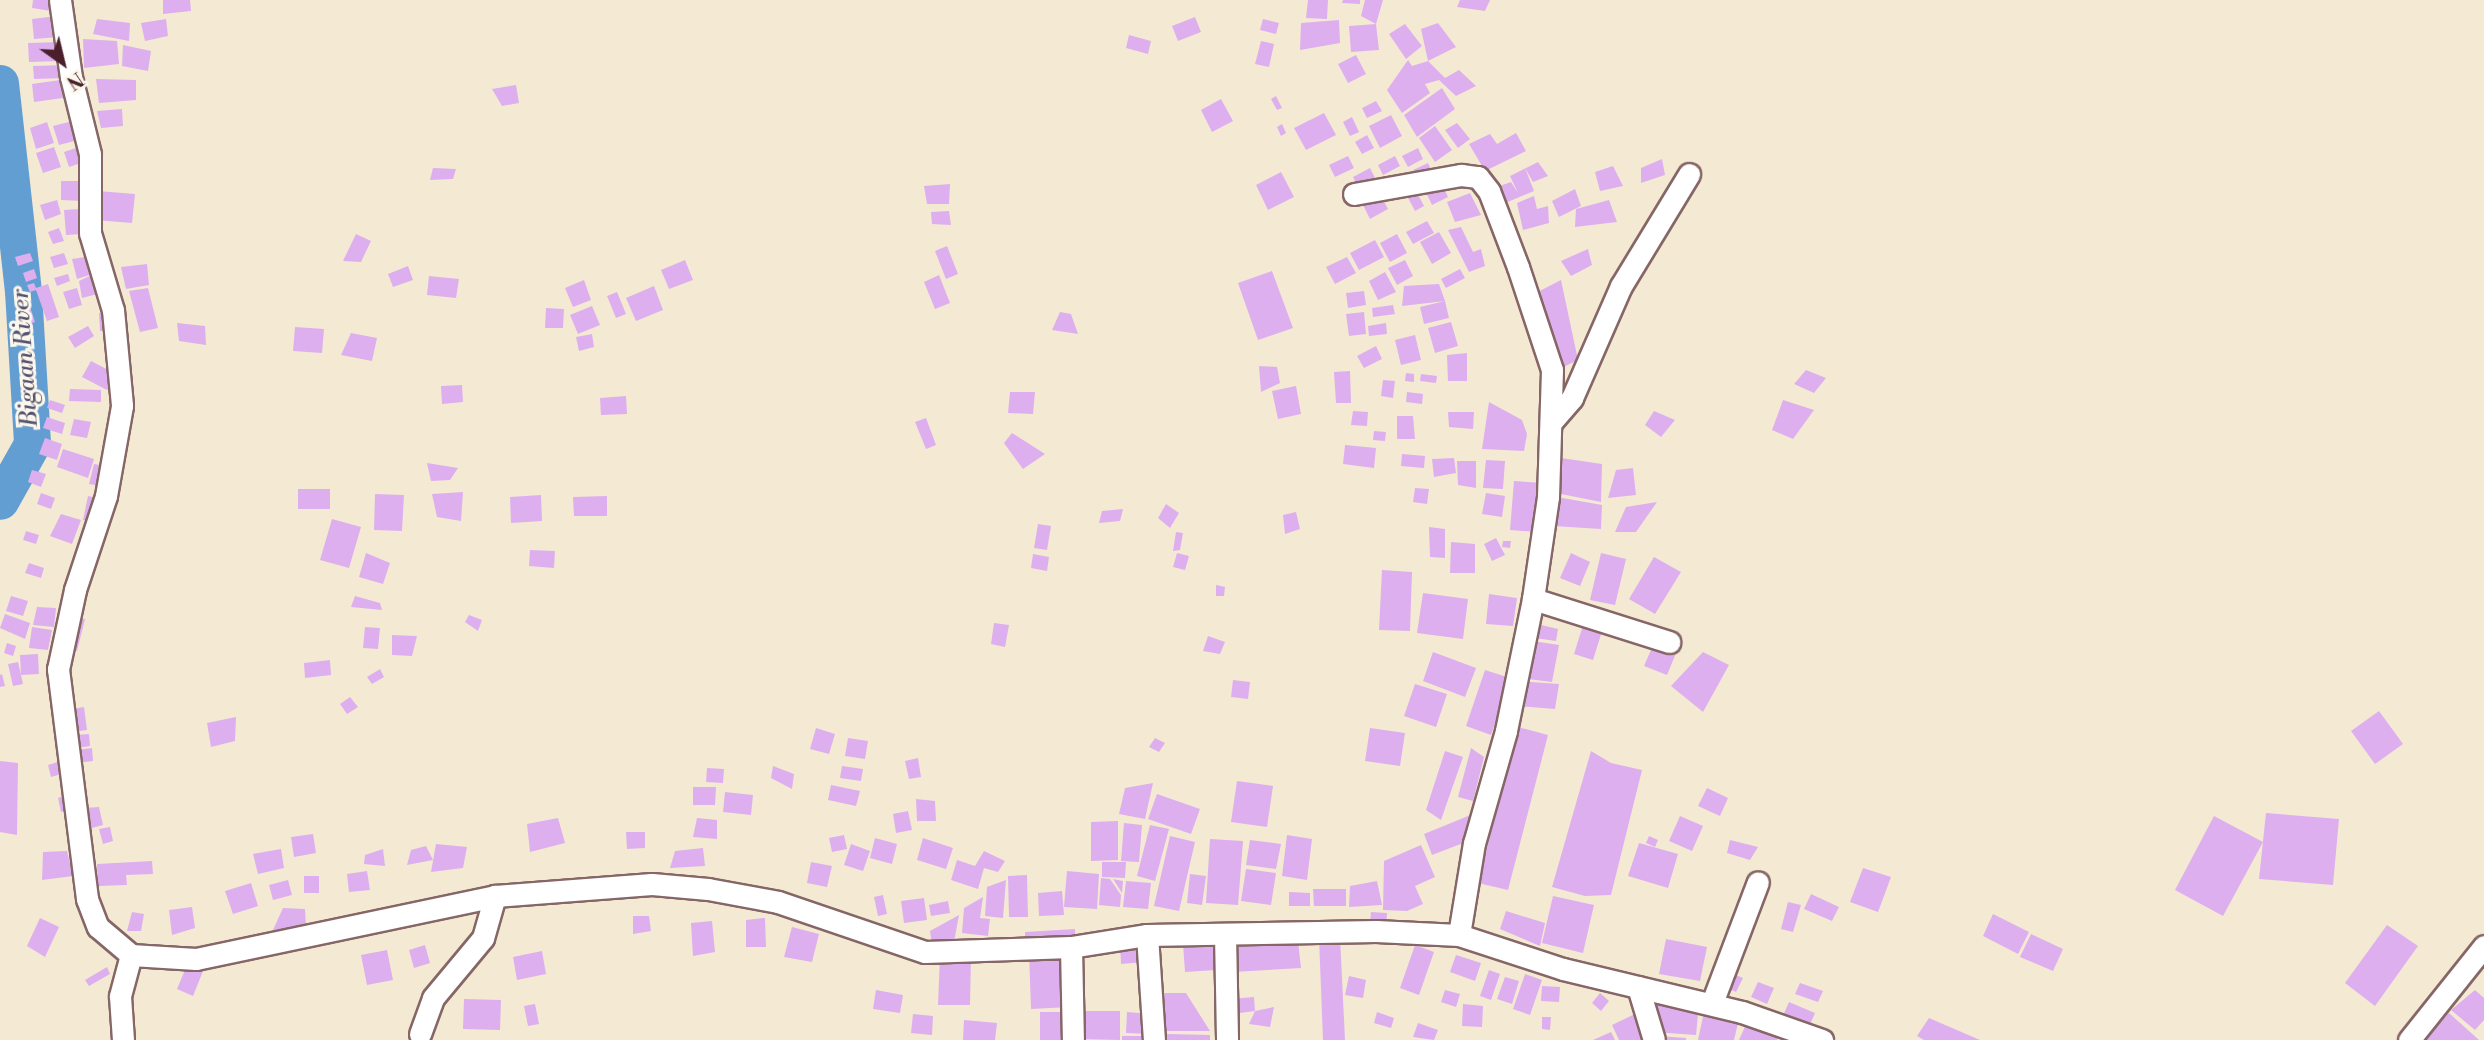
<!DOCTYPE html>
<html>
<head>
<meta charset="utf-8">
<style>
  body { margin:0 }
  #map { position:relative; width:2484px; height:1040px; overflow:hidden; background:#f4ead3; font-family:"Libre Bodoni",serif }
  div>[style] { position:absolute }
  .river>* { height:37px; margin:-18.5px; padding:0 18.5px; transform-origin:18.5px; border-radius:18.5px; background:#639ed3 }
  .building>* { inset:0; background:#ddafef }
  .roads { filter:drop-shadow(2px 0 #866666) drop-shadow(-2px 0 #866666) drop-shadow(0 2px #866666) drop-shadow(0 -2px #866666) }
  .minor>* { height:21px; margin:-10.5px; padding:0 10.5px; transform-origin:10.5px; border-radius:10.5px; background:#fff }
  span { translate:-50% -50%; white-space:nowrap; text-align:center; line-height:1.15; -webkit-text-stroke:6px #fbf7ec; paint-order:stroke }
  .water-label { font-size:24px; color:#54526e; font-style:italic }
  .north { position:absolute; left:28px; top:28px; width:70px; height:70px; -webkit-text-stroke:5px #fbf7ec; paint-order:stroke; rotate:146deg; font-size:19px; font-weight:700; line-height:28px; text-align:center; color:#4a1f2b }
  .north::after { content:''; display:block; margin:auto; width:24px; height:32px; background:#4a1f2b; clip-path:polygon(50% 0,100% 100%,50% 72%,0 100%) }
</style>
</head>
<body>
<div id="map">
  <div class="river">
    <div style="left:0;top:83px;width:209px;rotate:83.7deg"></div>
    <div style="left:23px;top:291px;width:153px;rotate:86.6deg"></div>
    <div style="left:32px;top:444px;width:65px;rotate:119.3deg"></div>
  </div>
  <div class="building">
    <div style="clip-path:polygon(33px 0,53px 0,51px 11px,32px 8px)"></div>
    <div style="clip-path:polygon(163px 0,190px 0,191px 11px,163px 14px)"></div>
    <div style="clip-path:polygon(1308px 0,1328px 0,1327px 19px,1306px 18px)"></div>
    <div style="clip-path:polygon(1343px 0,1360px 0,1360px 4px,1342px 3px)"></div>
    <div style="clip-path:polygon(1365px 0,1383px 0,1376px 24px,1361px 16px)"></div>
    <div style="clip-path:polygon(1460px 0,1490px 0,1485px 11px,1457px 7px)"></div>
    <div style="clip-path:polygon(57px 16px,59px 37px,34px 39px,32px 19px)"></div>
    <div style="clip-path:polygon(1195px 17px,1201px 32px,1178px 41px,1172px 26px)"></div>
    <div style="clip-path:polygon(97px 19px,130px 23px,129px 41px,93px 34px)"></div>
    <div style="clip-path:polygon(166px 19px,168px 36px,145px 41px,141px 23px)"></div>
    <div style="clip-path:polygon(1263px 19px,1279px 23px,1276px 34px,1260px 30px)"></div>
    <div style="clip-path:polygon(1339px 20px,1340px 43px,1300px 50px,1301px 23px)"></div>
    <div style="clip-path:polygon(1438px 23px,1456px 47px,1428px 61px,1421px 29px)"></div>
    <div style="clip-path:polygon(1376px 24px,1379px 50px,1351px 52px,1349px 26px)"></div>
    <div style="clip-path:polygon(1405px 24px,1422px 46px,1406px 59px,1389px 34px)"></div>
    <div style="clip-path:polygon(1129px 35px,1151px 41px,1148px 54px,1126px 48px)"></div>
    <div style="clip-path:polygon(83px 39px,117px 41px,119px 64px,84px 68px)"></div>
    <div style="clip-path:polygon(1261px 41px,1274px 44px,1269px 67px,1255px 64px)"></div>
    <div style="clip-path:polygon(62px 42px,62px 61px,29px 62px,28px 43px)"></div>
    <div style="clip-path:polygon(123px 45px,151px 51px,148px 71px,122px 66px)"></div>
    <div style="clip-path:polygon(1356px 55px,1366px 74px,1348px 83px,1338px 64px)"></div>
    <div style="clip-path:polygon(1408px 60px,1412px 66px,1428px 61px,1445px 78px,1459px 70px,1476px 86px,1456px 96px,1439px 80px,1425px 84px,1430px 93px,1402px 113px,1387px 90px)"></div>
    <div style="clip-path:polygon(64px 65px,64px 78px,34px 79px,33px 66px)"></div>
    <div style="clip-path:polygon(67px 79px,70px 97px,34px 102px,32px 84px)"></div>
    <div style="clip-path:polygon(96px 79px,136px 80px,136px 100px,99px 103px)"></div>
    <div style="clip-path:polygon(516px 85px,519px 103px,502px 106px,492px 89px)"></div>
    <div style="clip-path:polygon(1442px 88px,1455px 109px,1417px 137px,1404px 115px)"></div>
    <div style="clip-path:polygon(1276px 96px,1282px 108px,1277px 110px,1271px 99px)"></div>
    <div style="clip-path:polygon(1221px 99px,1233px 121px,1212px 132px,1201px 110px)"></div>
    <div style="clip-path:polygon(1376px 101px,1382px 111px,1367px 118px,1362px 108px)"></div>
    <div style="clip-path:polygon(122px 109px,123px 126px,101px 128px,97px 111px)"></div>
    <div style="clip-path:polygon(1324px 113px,1336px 135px,1306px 150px,1294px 128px)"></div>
    <div style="clip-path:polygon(1391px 115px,1402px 136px,1380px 148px,1369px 126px)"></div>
    <div style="clip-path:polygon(1352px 117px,1359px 132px,1350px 136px,1343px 122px)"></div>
    <div style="clip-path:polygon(77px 120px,82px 139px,59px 145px,53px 126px)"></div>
    <div style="clip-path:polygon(47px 122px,54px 143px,36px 149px,30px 128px)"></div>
    <div style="clip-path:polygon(1457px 123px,1470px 139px,1458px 148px,1445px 130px)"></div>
    <div style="clip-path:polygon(1282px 124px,1286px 133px,1281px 136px,1277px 127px)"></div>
    <div style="clip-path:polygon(1435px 126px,1452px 150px,1435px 162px,1419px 138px)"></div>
    <div style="clip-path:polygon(1516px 133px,1526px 151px,1485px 171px,1469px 144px,1490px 134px,1497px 144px)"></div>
    <div style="clip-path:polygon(1367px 135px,1374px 148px,1362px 154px,1355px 142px)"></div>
    <div style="clip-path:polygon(54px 147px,61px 167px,43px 173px,36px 153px)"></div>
    <div style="clip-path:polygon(76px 148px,81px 163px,69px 167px,64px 152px)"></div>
    <div style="clip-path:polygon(1418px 148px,1423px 159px,1408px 167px,1402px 156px)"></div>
    <div style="clip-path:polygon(1348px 156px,1354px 168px,1335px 177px,1329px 165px)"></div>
    <div style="clip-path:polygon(1395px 156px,1400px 166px,1383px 175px,1378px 165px)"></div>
    <div style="clip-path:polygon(1662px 159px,1665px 175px,1641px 183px,1641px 168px)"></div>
    <div style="clip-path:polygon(1538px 162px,1548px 176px,1533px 182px,1525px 168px,1534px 191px,1503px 204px,1494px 188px,1511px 182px,1518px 193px,1510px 176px)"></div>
    <div style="clip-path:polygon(1428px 163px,1433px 174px,1419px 181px,1413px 170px)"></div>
    <div style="clip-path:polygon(1613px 166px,1623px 186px,1600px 191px,1595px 172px)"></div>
    <div style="clip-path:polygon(433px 168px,456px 169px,453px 179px,430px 180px)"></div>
    <div style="clip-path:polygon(1370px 168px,1375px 178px,1358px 187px,1353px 177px)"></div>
    <div style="clip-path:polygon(1281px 172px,1294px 197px,1268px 210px,1256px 185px)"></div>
    <div style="clip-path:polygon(1440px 180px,1448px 197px,1432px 205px,1424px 188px)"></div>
    <div style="clip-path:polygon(61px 181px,83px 181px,83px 201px,61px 200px)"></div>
    <div style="clip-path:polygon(950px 184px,949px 204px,927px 204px,924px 186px)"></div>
    <div style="clip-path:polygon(1415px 189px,1424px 206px,1415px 211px,1406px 194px)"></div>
    <div style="clip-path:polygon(1575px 189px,1581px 206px,1559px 217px,1552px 201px)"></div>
    <div style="clip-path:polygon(98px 191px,135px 194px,132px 223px,95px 220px)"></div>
    <div style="clip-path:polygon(1379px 192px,1388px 209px,1370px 219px,1361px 201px)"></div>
    <div style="clip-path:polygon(1470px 193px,1481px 215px,1455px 222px,1447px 202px)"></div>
    <div style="clip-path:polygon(1534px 196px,1537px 209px,1548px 206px,1549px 223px,1523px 230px,1517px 203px)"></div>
    <div style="clip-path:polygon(57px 200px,61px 214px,45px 220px,40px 205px)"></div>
    <div style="clip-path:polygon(1609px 200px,1617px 222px,1575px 227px,1576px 209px)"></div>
    <div style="clip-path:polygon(80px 209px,82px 234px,66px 235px,64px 210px)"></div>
    <div style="clip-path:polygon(949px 211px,951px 225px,932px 224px,931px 212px)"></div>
    <div style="clip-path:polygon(1427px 221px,1434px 233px,1413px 244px,1406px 232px)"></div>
    <div style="clip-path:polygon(1461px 227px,1473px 252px,1481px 249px,1485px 266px,1469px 272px,1448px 230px)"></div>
    <div style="clip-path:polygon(59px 228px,64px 241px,53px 244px,48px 232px)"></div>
    <div style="clip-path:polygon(1439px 232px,1451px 253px,1432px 264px,1420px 242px)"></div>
    <div style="clip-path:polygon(356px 234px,371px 241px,361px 262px,343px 261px)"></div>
    <div style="clip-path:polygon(1397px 234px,1407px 253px,1390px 262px,1380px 243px)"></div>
    <div style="clip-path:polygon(1375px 240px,1384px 257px,1359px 270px,1350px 253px)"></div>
    <div style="clip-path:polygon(947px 246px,958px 274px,946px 279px,935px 251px)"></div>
    <div style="clip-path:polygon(1588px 249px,1592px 265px,1571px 276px,1561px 261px)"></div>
    <div style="clip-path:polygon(30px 253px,33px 261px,18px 266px,15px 257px)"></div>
    <div style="clip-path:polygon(64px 253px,68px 264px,54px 268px,50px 257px)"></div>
    <div style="clip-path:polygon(92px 256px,96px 273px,77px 279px,72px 259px)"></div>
    <div style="clip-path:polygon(1347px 257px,1356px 273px,1335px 284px,1326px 267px)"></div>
    <div style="clip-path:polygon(685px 260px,693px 280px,669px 289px,661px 270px)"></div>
    <div style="clip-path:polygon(1405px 260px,1413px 276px,1397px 285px,1388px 268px)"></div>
    <div style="clip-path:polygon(147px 264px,149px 285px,126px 289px,121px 267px)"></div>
    <div style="clip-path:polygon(408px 266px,413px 280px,393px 287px,388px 274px)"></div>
    <div style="clip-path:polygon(34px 269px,37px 278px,26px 282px,23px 273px)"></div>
    <div style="clip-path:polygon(1460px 269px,1465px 278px,1446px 288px,1441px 279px)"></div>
    <div style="clip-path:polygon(1272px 271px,1293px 328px,1258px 340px,1238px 283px)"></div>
    <div style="clip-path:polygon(1385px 272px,1396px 292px,1378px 300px,1369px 281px)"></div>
    <div style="clip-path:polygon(96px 273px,101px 293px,82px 298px,79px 281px)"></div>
    <div style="clip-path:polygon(68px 274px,70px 281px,57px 286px,54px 278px)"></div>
    <div style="clip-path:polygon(939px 275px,950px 303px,935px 309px,924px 282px)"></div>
    <div style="clip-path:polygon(429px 276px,459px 279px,456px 298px,427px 295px)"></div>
    <div style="clip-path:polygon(584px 280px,591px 300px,573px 307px,565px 288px)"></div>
    <div style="clip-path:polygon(1561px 280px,1578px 360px,1557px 370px,1530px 296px)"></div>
    <div style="clip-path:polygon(34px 283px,36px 288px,48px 284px,59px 317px,47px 321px,36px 290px,30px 292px,27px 285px)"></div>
    <div style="clip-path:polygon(1439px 284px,1445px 301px,1449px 318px,1424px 324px,1420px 307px,1445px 301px,1402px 306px,1404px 286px)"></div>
    <div style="clip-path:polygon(654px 286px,663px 310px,636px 321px,626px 298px)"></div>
    <div style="clip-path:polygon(77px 288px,82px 305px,69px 309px,63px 292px)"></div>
    <div style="clip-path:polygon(148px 288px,158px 328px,140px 332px,129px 291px)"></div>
    <div style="clip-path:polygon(1364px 291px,1366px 305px,1348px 308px,1346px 293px)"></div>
    <div style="clip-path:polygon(617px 292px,626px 314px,616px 318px,607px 296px)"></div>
    <div style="clip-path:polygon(1393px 305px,1395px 314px,1373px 317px,1372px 308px)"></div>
    <div style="clip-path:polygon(592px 306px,600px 325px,578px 334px,570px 315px)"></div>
    <div style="clip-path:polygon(30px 307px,35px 322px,27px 325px,22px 309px)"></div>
    <div style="clip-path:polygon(546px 308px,564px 309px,563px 328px,545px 328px)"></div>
    <div style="clip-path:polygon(112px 312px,113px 330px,100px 331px,99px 313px)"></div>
    <div style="clip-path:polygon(1060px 312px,1071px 314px,1078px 334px,1052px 330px)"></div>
    <div style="clip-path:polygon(1364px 312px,1366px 334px,1349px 336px,1346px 314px)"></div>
    <div style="clip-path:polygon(1451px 322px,1458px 346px,1435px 353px,1428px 328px)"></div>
    <div style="clip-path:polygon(177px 323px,205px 326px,206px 345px,179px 341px)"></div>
    <div style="clip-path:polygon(1386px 323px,1387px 334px,1369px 336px,1368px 326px)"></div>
    <div style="clip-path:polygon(88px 326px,94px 336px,75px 348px,68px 337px)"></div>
    <div style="clip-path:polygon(295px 327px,324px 329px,322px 353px,293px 351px)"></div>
    <div style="clip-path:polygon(351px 333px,377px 338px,372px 361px,341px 355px)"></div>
    <div style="clip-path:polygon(592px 334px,594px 347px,579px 351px,576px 337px)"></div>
    <div style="clip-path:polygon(1415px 335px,1421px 360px,1401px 365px,1395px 340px)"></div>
    <div style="clip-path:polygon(1376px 346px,1382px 359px,1364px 368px,1357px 356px)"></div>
    <div style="clip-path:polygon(1467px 353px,1467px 381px,1448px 381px,1447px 355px)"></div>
    <div style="clip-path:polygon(91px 361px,116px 374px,107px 390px,82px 377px)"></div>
    <div style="clip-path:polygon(1259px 366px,1277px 367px,1280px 383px,1261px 392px)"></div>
    <div style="clip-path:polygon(1806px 370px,1826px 378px,1814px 393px,1794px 384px)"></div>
    <div style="clip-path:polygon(1350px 371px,1351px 403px,1336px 403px,1334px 372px)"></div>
    <div style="clip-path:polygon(1406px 373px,1414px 374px,1414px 382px,1405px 381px)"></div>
    <div style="clip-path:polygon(1421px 374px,1437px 376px,1436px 383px,1420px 381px)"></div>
    <div style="clip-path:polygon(1383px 380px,1395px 381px,1393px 398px,1381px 396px)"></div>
    <div style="clip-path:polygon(462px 385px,463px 402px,442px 404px,441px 386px)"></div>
    <div style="clip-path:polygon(1296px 386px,1301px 414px,1278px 419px,1272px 391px)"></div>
    <div style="clip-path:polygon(70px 389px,101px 390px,101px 402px,69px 401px)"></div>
    <div style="clip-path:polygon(1010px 392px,1035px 392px,1033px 414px,1008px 413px)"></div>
    <div style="clip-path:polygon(1407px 392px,1423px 394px,1422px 404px,1406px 402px)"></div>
    <div style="clip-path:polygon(626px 396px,627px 414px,601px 415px,600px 398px)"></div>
    <div style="clip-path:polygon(50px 400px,65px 405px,62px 413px,47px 408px)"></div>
    <div style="clip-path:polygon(1783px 400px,1814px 410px,1793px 439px,1772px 430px)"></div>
    <div style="clip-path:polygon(1489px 402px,1522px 420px,1527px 434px,1524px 451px,1482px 449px)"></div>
    <div style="clip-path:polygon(1353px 411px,1368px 412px,1367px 426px,1351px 425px)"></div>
    <div style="clip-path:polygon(1654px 411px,1675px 420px,1661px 437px,1645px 425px)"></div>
    <div style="clip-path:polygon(1448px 412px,1474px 412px,1473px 429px,1449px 427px)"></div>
    <div style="clip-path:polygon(1397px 416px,1413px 416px,1415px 439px,1397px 439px)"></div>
    <div style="clip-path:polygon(47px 417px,65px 423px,62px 434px,43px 428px)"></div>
    <div style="clip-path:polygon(926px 418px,936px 445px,926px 449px,915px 422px)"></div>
    <div style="clip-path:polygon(74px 419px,91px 422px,87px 438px,70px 435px)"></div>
    <div style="clip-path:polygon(1374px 431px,1386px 432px,1385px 441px,1373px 440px)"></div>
    <div style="clip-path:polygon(1012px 433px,1045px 454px,1023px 469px,1004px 443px)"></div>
    <div style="clip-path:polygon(45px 438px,62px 444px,57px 460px,39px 454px)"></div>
    <div style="clip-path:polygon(1345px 445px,1376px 448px,1374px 468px,1343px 464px)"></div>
    <div style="clip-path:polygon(63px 449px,94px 459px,88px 478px,57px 467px)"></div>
    <div style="clip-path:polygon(1402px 454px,1425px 456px,1424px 468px,1401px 466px)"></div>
    <div style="clip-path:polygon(1454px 458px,1456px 473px,1434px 477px,1432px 459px)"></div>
    <div style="clip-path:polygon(1561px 458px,1602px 464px,1601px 502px,1556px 493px)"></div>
    <div style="clip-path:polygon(1486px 460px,1505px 461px,1503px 489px,1483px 488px)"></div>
    <div style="clip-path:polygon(1457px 461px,1476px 461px,1476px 488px,1458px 485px)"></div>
    <div style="clip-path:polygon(427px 463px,458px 468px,450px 480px,431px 481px)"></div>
    <div style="clip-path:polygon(94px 464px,111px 467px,108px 487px,89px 484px)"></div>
    <div style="clip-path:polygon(1633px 468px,1636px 495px,1608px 498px,1616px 470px)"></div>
    <div style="clip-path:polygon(32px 470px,46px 474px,41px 487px,28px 482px)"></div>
    <div style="clip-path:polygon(1514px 481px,1543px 483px,1538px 532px,1510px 530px)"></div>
    <div style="clip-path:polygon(1415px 488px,1429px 489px,1427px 504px,1413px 502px)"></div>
    <div style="clip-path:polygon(298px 489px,330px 489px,330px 509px,298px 509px)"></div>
    <div style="clip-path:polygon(463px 492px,461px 521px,437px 517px,432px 494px)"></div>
    <div style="clip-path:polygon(41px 493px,55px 498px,51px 509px,37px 504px)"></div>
    <div style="clip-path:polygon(1486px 493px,1505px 496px,1502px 517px,1482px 514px)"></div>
    <div style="clip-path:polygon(375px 494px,404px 495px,402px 531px,374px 530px)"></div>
    <div style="clip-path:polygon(541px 495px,542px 521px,511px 523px,510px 497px)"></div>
    <div style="clip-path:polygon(88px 496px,101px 499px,95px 523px,83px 520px)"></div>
    <div style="clip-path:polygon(607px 496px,607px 516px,574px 516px,573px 497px)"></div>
    <div style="clip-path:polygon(1557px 497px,1602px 505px,1601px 529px,1553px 526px)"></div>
    <div style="clip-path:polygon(1657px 502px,1636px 532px,1615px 532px,1626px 507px)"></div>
    <div style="clip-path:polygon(1166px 504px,1179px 513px,1170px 528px,1158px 518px)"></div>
    <div style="clip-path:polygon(1123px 509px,1120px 521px,1099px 523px,1102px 511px)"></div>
    <div style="clip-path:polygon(1296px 512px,1300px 529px,1285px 534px,1283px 515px)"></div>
    <div style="clip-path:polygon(61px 514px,81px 520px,72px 544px,50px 536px)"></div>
    <div style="clip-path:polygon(332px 519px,361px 527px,349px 568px,320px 560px)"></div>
    <div style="clip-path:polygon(1038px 524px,1051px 526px,1047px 550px,1034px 548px)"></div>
    <div style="clip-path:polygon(1429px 527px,1445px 529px,1445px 558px,1430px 557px)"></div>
    <div style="clip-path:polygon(26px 531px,39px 535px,36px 544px,23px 540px)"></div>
    <div style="clip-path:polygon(1176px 532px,1183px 533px,1180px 550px,1173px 551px)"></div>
    <div style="clip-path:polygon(1496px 538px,1505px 555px,1492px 561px,1484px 544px)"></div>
    <div style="clip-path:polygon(1503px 541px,1511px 541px,1510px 548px,1502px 547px)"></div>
    <div style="clip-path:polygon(1451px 542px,1475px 544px,1475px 573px,1450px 573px)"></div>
    <div style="clip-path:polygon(530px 550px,555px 551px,554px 568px,529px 566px)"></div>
    <div style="clip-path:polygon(366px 553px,390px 563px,383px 584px,359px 577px)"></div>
    <div style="clip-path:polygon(1177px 553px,1189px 556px,1185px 570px,1173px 567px)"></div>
    <div style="clip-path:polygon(1571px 553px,1590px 562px,1580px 586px,1560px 578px)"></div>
    <div style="clip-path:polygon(1601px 553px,1626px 559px,1615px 605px,1590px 600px)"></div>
    <div style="clip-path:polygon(1033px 554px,1049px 557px,1047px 571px,1031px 568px)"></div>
    <div style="clip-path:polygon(1654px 557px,1681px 572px,1655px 614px,1629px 599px)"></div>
    <div style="clip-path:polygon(29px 563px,44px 568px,41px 578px,25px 573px)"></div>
    <div style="clip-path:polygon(1382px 570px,1412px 572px,1410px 631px,1379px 630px)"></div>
    <div style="clip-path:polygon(1216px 585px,1225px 587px,1224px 596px,1216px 596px)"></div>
    <div style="clip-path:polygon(1423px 593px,1468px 599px,1463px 639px,1417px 633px)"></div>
    <div style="clip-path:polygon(1489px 594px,1517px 598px,1513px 626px,1486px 624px)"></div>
    <div style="clip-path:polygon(11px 596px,28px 601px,23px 616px,6px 611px)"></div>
    <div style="clip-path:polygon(355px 596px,380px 603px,382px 610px,351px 607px)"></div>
    <div style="clip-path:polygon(37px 607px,56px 608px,54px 627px,33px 625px)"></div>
    <div style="clip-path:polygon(5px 614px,30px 623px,25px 639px,0 628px)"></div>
    <div style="clip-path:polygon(469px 615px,482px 620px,478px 631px,465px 622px)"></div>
    <div style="clip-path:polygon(74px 618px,85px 619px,77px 651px,65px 649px)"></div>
    <div style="clip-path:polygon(1584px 622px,1603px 628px,1593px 660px,1574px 654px)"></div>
    <div style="clip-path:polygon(994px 623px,1009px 625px,1005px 647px,991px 644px)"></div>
    <div style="clip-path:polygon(1537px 624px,1558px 629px,1556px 641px,1535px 638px)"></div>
    <div style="clip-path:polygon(32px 627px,52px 630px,48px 650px,29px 648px)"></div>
    <div style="clip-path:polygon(365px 627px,380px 628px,378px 649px,363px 648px)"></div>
    <div style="clip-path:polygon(392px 635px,417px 636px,412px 656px,392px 655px)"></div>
    <div style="clip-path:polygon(1208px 636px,1225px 642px,1220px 654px,1203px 651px)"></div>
    <div style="clip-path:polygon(1526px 640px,1559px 645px,1552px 682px,1519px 678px)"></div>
    <div style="clip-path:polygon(1681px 641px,1667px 675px,1644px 666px,1654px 643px,1662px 646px)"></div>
    <div style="clip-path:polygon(7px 643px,16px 646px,13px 656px,4px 653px)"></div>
    <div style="clip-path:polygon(1433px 652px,1476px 668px,1465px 697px,1423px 681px)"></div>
    <div style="clip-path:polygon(1703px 652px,1729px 665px,1703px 712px,1671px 686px)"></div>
    <div style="clip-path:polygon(38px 654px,39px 674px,21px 675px,23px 684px,13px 686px,8px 664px,18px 662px,21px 675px,20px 655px)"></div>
    <div style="clip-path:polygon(330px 660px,331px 675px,305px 678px,304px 663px)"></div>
    <div style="clip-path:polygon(380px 669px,384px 677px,372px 684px,367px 677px)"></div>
    <div style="clip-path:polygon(1485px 670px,1510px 678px,1491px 735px,1466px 726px)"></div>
    <div style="clip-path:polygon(2px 674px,5px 686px,0 687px,0 675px)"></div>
    <div style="clip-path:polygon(1233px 680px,1250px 682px,1248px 699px,1231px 697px)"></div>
    <div style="clip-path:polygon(1519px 681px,1559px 684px,1555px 709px,1516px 706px)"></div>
    <div style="clip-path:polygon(1415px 684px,1447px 694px,1436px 727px,1404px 716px)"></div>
    <div style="clip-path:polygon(350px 697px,358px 707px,347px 714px,340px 704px)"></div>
    <div style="clip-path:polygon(84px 707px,87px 730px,73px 732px,71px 709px)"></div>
    <div style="clip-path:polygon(2379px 711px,2403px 744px,2375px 764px,2351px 731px)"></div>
    <div style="clip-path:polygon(236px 717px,235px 741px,211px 747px,207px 723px)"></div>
    <div style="clip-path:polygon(1518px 727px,1548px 735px,1508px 890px,1478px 883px)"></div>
    <div style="clip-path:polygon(816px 728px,835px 734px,829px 754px,810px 749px)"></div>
    <div style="clip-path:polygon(1370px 728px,1405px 733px,1400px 766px,1365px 761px)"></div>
    <div style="clip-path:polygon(89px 734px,90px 746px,77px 748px,76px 735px)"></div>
    <div style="clip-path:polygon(848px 738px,868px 741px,865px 759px,845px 756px)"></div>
    <div style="clip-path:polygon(1155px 738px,1165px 743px,1159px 752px,1149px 747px)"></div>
    <div style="clip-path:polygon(92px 748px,93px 761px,76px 763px,76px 750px)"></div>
    <div style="clip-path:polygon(1471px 748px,1484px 757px,1473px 801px,1458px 797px)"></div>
    <div style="clip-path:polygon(1445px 751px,1463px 757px,1441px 820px,1426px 810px)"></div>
    <div style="clip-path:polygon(1591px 751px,1611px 763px,1642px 770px,1611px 895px,1585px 896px,1552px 887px)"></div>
    <div style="clip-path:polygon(918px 758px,921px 777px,909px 779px,905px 761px)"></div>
    <div style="clip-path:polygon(0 761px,18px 763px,17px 835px,0 832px)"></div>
    <div style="clip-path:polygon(61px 761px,65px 773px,51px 777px,48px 765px)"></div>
    <div style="clip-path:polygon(773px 766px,794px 774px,792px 789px,771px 778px)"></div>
    <div style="clip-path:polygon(842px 766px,863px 769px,861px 781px,840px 778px)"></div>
    <div style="clip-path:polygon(707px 768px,724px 769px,723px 783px,706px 782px)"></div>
    <div style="clip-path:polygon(1237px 781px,1273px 786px,1267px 827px,1231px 822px)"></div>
    <div style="clip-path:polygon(1153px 783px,1145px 819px,1119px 814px,1125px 788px)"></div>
    <div style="clip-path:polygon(831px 785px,860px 791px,856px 806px,828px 800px)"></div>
    <div style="clip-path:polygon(693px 787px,716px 787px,715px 805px,693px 805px)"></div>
    <div style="clip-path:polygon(1707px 788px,1728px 798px,1720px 816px,1698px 806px)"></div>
    <div style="clip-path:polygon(725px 792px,753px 795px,751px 815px,723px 812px)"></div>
    <div style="clip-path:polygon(1157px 794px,1200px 809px,1191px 834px,1148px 819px)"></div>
    <div style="clip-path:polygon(66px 795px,70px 809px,61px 812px,58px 798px)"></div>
    <div style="clip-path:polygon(916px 799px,935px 801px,936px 821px,917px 821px)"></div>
    <div style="clip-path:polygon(99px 807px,103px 825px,88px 829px,85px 808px)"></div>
    <div style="clip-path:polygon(908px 811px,912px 830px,896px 833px,893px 814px)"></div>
    <div style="clip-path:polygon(2266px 813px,2339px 819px,2333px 885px,2259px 879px)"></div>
    <div style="clip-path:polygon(1473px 814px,1471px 840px,1432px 855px,1424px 834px)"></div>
    <div style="clip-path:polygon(1680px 816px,1703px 826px,1692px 851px,1669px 841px)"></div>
    <div style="clip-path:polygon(2214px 816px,2263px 842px,2223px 916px,2175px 890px)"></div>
    <div style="clip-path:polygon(558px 818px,565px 843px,530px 852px,527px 824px)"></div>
    <div style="clip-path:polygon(697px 818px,717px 820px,717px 839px,693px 837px)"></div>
    <div style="clip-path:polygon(1118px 821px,1118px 860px,1091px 861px,1091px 822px)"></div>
    <div style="clip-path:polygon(1124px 823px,1142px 825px,1139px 862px,1121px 861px)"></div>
    <div style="clip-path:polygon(1150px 825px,1169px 829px,1155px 881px,1137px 876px)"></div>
    <div style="clip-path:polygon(110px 827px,113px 841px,103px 844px,99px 829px)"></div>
    <div style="clip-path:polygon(626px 832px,645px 832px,645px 848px,627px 849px)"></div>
    <div style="clip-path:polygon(313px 834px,316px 853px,294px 857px,291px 837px)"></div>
    <div style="clip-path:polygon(844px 835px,847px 849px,832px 852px,829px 838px)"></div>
    <div style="clip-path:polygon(1287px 835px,1312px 839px,1307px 880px,1282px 876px)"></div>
    <div style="clip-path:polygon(1170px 836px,1195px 842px,1179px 911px,1154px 906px)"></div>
    <div style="clip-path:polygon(1649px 836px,1658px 840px,1655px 847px,1646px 843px)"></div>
    <div style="clip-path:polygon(875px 838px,897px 844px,892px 864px,870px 858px)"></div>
    <div style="clip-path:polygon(923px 838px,953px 848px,946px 869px,917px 860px)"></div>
    <div style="clip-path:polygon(1210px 839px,1243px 841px,1238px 905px,1206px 903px)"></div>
    <div style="clip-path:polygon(1250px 840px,1281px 844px,1276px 869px,1246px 865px)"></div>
    <div style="clip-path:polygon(1730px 840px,1758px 847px,1750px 860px,1727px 853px)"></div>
    <div style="clip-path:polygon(1639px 843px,1678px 854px,1668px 888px,1628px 876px)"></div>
    <div style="clip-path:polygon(436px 844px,467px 847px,463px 868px,431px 872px)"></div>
    <div style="clip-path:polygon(851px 844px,870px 851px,863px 871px,844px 865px)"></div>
    <div style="clip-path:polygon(1421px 845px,1435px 877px,1415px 886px,1423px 904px,1407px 911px,1383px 910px,1384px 861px)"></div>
    <div style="clip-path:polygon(426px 846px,433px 860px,407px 865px,411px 850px)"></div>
    <div style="clip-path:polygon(703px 848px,705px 866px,670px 868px,675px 851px)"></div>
    <div style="clip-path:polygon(281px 849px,284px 868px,258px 874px,253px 854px)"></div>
    <div style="clip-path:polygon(383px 849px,385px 866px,364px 864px,365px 855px)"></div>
    <div style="clip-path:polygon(67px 851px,73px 876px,42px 880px,43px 852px)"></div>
    <div style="clip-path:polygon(984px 851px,1005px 861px,998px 872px,984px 868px,978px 889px,951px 880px,957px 860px,975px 866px)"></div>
    <div style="clip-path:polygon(152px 861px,153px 874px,126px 875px,127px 885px,98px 886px,97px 864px)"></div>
    <div style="clip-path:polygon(811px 862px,832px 866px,827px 887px,807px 883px)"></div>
    <div style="clip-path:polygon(1102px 862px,1126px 862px,1125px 878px,1102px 877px)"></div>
    <div style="clip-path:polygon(1863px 868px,1891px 877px,1878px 912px,1850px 902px)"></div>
    <div style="clip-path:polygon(1246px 869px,1276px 873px,1271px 905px,1241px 901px)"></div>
    <div style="clip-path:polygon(367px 871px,370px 890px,349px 892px,347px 874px)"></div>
    <div style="clip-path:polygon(1067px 871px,1099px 874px,1097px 909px,1064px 907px)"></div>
    <div style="clip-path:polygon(1190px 874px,1206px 876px,1202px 905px,1187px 903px)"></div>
    <div style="clip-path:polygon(1027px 875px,1028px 917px,1009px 917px,1008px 876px)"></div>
    <div style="clip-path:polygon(304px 876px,319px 876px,319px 893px,304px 893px)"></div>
    <div style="clip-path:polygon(1101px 878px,1110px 879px,1121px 895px,1120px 907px,1099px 905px)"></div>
    <div style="clip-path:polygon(1113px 879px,1123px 881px,1122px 893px)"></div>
    <div style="clip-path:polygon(288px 880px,292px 895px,273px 900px,269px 885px)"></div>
    <div style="clip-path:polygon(1006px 880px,1003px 918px,985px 916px,987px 887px)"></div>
    <div style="clip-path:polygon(1126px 881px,1151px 883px,1148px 909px,1123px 907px)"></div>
    <div style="clip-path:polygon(1377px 881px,1382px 905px,1349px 907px,1350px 886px)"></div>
    <div style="clip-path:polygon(251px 883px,258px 906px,233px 914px,225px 891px)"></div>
    <div style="clip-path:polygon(1313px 889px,1346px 889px,1346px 906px,1314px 906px)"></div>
    <div style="clip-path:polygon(1062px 891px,1064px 915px,1039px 916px,1038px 893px)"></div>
    <div style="clip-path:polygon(1289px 892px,1310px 893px,1310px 906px,1289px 906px)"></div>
    <div style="clip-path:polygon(1811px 894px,1839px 907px,1832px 921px,1804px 909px)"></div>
    <div style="clip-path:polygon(883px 895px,887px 914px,878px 916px,874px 897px)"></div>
    <div style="clip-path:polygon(1553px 896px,1594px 905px,1583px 953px,1542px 943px)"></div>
    <div style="clip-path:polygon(983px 897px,980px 918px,990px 919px,988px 936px,962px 933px,964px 908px)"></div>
    <div style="clip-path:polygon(924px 898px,927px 920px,904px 923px,901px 901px)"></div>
    <div style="clip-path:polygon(948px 901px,950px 913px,931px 916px,929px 905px)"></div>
    <div style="clip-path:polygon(1788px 902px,1801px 905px,1793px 932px,1781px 929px)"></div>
    <div style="clip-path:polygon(192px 907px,195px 928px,172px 935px,169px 910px)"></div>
    <div style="clip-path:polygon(283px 908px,305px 909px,306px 926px,273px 930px)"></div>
    <div style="clip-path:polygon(1506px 911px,1545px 923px,1540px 946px,1500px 929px)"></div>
    <div style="clip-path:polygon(132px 912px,144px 914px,141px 931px,127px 931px)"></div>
    <div style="clip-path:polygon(1371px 912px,1387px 913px,1386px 925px,1370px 923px)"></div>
    <div style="clip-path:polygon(1993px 914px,2029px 932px,2018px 954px,1983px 936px)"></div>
    <div style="clip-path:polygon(959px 915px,954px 942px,932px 945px,930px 931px)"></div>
    <div style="clip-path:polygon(633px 916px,649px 916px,651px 931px,633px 934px)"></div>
    <div style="clip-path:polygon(40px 918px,59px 927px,45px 957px,27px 946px)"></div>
    <div style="clip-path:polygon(765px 918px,766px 947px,746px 947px,746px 920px)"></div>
    <div style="clip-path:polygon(712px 921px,715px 952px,693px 956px,691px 923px)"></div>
    <div style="clip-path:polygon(2387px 925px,2418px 946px,2375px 1006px,2345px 983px)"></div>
    <div style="clip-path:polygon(792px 927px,819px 934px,812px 962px,784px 957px)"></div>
    <div style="clip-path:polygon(1075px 929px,1076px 943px,1025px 946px,1025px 932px)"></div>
    <div style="clip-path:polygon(2031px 934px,2063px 949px,2053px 971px,2020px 957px)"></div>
    <div style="clip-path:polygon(1340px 937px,1345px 1040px,1323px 1040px,1319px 938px)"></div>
    <div style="clip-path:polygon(1666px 939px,1707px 947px,1700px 981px,1659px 974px)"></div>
    <div style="clip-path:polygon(1143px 940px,1144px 962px,1121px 964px,1120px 942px)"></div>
    <div style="clip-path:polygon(1298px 941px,1301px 968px,1233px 972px,1231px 942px)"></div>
    <div style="clip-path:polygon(1214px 942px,1216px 970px,1185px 972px,1183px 944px)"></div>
    <div style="clip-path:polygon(425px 945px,430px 963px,414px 968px,409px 950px)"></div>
    <div style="clip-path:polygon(1415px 945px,1434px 952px,1419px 995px,1400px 988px)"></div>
    <div style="clip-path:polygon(387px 950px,393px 980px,367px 985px,361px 955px)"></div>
    <div style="clip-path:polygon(542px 951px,546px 974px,517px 980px,513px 957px)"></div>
    <div style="clip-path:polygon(1068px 951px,1070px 1007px,1031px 1009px,1029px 952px)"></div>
    <div style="clip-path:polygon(1456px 955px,1481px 963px,1475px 981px,1450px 972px)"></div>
    <div style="clip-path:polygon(940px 956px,971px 957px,970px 1005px,938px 1005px)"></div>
    <div style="clip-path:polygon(187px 965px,205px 966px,193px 996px,177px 989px)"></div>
    <div style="clip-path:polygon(107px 967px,110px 974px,89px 986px,85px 980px)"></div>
    <div style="clip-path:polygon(1489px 970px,1500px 974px,1491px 1000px,1480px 996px)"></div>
    <div style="clip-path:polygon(1726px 971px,1743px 978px,1736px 992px,1720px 985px)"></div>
    <div style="clip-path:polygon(1525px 974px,1542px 980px,1530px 1015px,1513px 1009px)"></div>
    <div style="clip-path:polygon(1349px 976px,1366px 980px,1363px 998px,1345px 995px)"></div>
    <div style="clip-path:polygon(1505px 977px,1519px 981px,1512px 1004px,1497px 999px)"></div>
    <div style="clip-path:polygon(1758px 982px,1774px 988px,1767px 1004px,1751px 997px)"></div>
    <div style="clip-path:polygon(1800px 983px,1823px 991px,1818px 1002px,1795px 994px)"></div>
    <div style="clip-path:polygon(1542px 986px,1560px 987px,1559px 1002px,1541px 1001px)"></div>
    <div style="clip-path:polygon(876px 990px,903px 995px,900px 1013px,873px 1009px)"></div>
    <div style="clip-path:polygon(1445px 990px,1460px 994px,1456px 1007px,1441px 1002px)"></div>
    <div style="clip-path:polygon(2475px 990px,2484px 998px,2484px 1020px,2475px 1030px,2451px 1010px)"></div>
    <div style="clip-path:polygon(1160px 993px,1186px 993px,1210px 1031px,1160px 1031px)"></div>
    <div style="clip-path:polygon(1600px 993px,1609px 1001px,1601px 1011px,1592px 1003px)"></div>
    <div style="clip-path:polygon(1254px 997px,1255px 1011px,1232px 1014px,1231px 999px)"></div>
    <div style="clip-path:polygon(464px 999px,501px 1000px,500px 1030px,463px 1029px)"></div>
    <div style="clip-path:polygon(1655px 1000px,1699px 1003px,1696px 1035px,1653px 1032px)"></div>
    <div style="clip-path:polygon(1789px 1002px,1815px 1013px,1808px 1029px,1782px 1018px)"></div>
    <div style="clip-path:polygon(535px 1004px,539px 1024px,528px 1026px,524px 1006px)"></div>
    <div style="clip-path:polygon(1463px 1004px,1483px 1006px,1482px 1027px,1462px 1026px)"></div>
    <div style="clip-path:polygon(1274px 1007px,1270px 1027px,1249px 1024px,1255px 1011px)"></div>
    <div style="clip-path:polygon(1076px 1011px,1120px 1011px,1120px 1040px,1076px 1039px)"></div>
    <div style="clip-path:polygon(1040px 1012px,1068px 1012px,1068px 1040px,1040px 1040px)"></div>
    <div style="clip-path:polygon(1127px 1012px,1151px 1014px,1150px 1034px,1126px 1033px)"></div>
    <div style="clip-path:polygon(1377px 1012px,1394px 1018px,1391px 1028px,1374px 1023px)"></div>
    <div style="clip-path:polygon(1704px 1012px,1739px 1019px,1734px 1040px,1698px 1040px)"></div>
    <div style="clip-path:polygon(1637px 1013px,1649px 1040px,1619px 1040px,1612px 1025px)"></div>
    <div style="clip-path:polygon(2449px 1013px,2479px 1040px,2424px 1040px)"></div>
    <div style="clip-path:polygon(913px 1014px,933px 1016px,932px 1035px,911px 1033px)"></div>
    <div style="clip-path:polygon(1542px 1017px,1551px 1017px,1550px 1030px,1542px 1029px)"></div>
    <div style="clip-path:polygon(1929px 1018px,1980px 1040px,1924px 1040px,1917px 1036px)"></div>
    <div style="clip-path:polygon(964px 1020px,997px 1023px,995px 1040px,963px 1040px)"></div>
    <div style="clip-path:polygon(1747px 1022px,1779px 1036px,1777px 1040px,1739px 1040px)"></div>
    <div style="clip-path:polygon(1418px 1023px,1438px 1030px,1434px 1040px,1413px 1037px)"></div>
    <div style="clip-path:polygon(1611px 1032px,1615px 1040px,1593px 1040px)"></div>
    <div style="clip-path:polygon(1167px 1034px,1210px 1035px,1210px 1040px,1166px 1040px)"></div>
    <div style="clip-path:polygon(1122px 1036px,1151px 1036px,1151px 1040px,1122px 1040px)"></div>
    <div style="clip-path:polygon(1658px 1036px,1686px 1038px,1686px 1040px,1660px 1040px)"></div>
  </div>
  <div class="roads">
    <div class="minor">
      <div style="left:60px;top:0;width:78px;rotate:81.9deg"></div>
      <div style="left:71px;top:77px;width:79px;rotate:76.1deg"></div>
      <div style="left:90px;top:154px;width:79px;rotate:90deg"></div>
      <div style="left:90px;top:233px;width:80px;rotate:73.4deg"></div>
      <div style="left:113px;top:310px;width:96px;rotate:84.6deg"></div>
      <div style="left:122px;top:406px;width:91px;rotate:100.1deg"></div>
      <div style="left:106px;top:496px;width:99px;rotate:108.3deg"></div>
      <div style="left:75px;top:590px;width:81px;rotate:102.1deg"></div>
      <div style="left:58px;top:669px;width:232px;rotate:82.8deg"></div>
      <div style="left:87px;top:899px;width:30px;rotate:69deg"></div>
      <div style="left:98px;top:927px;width:43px;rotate:40.3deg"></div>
      <div style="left:131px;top:955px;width:65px;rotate:3.5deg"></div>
      <div style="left:196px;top:959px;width:306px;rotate:-11.9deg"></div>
      <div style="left:495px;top:896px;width:157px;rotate:-4.4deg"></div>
      <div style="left:652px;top:884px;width:56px;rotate:5.1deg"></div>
      <div style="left:708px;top:889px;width:71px;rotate:10.5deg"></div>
      <div style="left:778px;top:902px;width:155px;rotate:18.8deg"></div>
      <div style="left:925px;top:952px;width:146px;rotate:-2deg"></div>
      <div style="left:1071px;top:947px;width:77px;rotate:-9deg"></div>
      <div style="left:1147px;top:935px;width:229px;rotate:-1deg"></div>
      <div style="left:1376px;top:931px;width:83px;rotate:2.8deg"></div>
      <div style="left:1459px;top:935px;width:109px;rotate:18.1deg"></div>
      <div style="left:1563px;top:969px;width:184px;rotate:13.5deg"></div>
      <div style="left:1742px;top:1012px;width:85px;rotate:19.3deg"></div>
      <div style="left:1354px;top:194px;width:109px;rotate:-10.1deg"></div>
      <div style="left:1461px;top:175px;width:17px;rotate:7deg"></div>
      <div style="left:1478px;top:177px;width:18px;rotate:52deg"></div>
      <div style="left:1489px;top:191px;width:81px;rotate:69.1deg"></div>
      <div style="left:1518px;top:267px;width:108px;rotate:71.7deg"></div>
      <div style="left:1552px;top:370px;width:127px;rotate:91.8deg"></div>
      <div style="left:1548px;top:497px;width:103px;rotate:98.4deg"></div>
      <div style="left:1533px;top:599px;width:135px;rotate:101.6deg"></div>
      <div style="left:1506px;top:731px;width:116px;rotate:105.9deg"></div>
      <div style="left:1474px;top:843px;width:93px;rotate:99.3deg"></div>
      <div style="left:1553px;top:420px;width:29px;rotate:-49deg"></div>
      <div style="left:1572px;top:398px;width:122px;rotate:-66.4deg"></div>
      <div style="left:1621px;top:286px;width:131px;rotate:-58.7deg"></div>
      <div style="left:1533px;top:599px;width:143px;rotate:17.5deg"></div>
      <div style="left:1225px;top:934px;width:106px;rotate:88.9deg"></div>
      <div style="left:1147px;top:935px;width:105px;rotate:86.2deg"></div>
      <div style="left:1071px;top:947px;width:93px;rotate:88.8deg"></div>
      <div style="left:1638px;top:987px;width:55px;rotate:73.2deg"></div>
      <div style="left:1712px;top:1003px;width:129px;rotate:-69.2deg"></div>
      <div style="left:420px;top:1034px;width:38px;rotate:-70deg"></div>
      <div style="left:433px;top:998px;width:78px;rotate:-50.2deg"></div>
      <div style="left:483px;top:938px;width:44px;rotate:-74.1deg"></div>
      <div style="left:123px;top:1040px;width:44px;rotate:-93.9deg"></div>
      <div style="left:120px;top:996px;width:42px;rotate:-75deg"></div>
      <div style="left:2409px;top:1040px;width:120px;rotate:-51.4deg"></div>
    </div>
  </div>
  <div class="water-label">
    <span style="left:26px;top:358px;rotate:-94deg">Bigaan River</span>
  </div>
  <div class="north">N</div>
</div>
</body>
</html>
